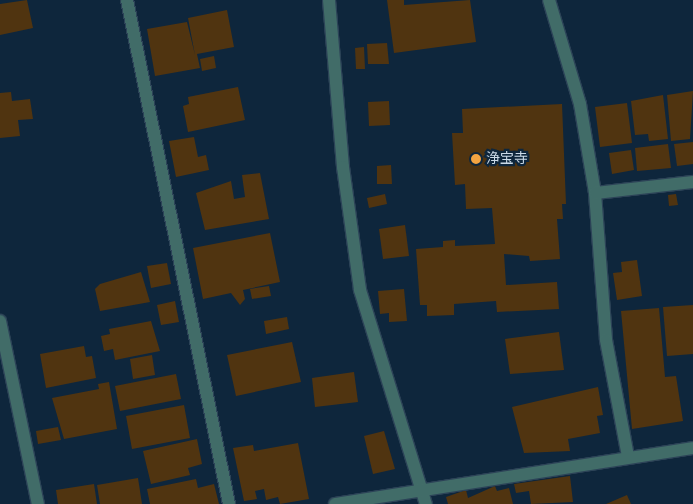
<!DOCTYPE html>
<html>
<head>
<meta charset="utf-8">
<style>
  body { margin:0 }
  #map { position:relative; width:693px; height:504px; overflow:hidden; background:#0e263c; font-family:Figtree,"Noto Sans JP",sans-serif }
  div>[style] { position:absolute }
  .building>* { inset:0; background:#503410 }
  .roads { filter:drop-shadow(1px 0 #2c4357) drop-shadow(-1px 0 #2c4357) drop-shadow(0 1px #2c4357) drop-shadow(0 -1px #2c4357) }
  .minor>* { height:12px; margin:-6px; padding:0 6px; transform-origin:6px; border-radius:6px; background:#416c68 }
  .dots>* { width:14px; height:14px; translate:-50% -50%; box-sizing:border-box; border:2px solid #0e263c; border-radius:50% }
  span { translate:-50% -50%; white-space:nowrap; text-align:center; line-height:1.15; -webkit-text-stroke:4.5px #0e263c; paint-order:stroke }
  .poi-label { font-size:14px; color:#cad9e7 }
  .left { translate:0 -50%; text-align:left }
</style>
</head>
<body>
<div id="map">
  <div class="building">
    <div style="clip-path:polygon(27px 0,33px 28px,0 35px,0 4px)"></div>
    <div style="clip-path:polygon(387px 0,404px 0,404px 5px,470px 0,476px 42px,394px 53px)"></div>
    <div style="clip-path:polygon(227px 10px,234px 47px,197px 54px,200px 68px,155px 76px,147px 29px,187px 22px,195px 55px,188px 18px)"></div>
    <div style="clip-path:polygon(387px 43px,389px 64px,368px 64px,367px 44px)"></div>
    <div style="clip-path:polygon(364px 47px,365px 69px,356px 69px,355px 48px)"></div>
    <div style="clip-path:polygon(214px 56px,216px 68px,202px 71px,200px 59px)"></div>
    <div style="clip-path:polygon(238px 87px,245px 120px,188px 132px,183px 106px,189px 104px,188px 97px)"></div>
    <div style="clip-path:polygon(693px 91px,690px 139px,671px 141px,667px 95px)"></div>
    <div style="clip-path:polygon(11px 92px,12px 101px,30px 99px,33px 119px,18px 120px,20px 136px,0 138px,0 93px)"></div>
    <div style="clip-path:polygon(663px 95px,668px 139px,649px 141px,648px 134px,635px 135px,631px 101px)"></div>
    <div style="clip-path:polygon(389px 101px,390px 125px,369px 126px,368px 102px)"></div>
    <div style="clip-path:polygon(627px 103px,632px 143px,600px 147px,595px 107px)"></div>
    <div style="clip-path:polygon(562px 104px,566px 204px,562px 204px,563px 219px,557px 219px,560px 259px,530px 261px,529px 256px,504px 254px,506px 285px,557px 282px,559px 309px,497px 312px,496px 301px,454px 304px,454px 315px,427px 316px,427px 305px,420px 305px,416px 249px,443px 247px,443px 241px,455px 240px,455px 246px,495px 244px,492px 208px,466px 209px,465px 184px,455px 185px,452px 133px,463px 133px,462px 109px)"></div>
    <div style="clip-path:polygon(194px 137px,198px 157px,206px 155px,209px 170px,176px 177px,169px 141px)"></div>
    <div style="clip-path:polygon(693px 142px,693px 164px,677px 166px,674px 144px)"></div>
    <div style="clip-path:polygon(668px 144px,671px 168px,637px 171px,635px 148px)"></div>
    <div style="clip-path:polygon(631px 150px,634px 170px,612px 174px,609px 153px)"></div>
    <div style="clip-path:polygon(391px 165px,392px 184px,377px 184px,377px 166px)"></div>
    <div style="clip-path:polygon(260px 173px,269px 219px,205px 230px,196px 193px,231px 181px,234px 199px,245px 197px,242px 175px)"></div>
    <div style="clip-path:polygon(385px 194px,387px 204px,369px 208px,367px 198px)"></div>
    <div style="clip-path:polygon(676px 194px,678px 205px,669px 206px,668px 195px)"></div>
    <div style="clip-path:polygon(405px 225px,409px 256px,383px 259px,379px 229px)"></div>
    <div style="clip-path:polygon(270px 233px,280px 282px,243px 290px,245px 299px,240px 305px,231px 293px,203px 299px,193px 248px)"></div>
    <div style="clip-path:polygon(637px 260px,642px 296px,617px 300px,613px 273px,622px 272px,621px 262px)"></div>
    <div style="clip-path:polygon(167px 263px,171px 284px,151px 288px,147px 266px)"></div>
    <div style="clip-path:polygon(141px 272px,150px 302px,100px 311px,95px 289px,100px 284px)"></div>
    <div style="clip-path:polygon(269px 286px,271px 296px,252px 299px,250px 289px)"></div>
    <div style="clip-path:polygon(404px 289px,407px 321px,389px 322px,389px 313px,380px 314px,378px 291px)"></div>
    <div style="clip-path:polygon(175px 301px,179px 322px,161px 325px,157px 305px)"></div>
    <div style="clip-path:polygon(693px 305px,693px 354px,667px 356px,663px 307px)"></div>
    <div style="clip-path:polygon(659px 308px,665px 377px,676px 376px,683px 421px,632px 429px,621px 311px)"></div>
    <div style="clip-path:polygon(287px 317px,289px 329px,266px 334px,264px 321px)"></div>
    <div style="clip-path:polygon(151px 321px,160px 351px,115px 360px,113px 349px,104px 351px,101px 336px,110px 334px,109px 329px)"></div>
    <div style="clip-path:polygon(559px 332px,564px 370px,510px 374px,505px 339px)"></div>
    <div style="clip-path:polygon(292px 342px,301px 382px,236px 396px,227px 355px)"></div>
    <div style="clip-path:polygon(84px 346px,86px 357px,92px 356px,96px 378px,46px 388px,40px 354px)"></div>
    <div style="clip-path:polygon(152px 355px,155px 375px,133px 379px,130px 359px)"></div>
    <div style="clip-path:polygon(354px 372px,358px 402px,315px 407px,312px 378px)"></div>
    <div style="clip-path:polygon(176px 374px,181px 399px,120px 411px,115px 386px)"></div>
    <div style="clip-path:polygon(109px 382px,117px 429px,64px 439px,52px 398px,99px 389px,98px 384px)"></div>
    <div style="clip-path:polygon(598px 387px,603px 415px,597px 416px,600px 433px,568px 439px,570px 451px,524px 453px,512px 407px)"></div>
    <div style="clip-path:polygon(184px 405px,190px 438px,132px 449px,126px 416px)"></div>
    <div style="clip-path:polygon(58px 427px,61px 440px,38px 444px,36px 431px)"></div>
    <div style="clip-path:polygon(384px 431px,395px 469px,373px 474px,364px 436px)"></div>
    <div style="clip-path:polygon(197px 439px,202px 464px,188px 468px,190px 475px,151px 484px,143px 451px)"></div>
    <div style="clip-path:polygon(298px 443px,309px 499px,280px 504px,278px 497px,266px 500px,264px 489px,255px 491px,257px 499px,244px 501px,233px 448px,253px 445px,254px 451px)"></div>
    <div style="clip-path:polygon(570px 476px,573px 502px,531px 504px,529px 491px,516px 493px,514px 484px)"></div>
    <div style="clip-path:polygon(138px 478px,142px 504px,100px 504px,97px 485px)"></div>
    <div style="clip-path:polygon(196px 479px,198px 488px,214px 484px,219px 504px,150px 504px,147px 489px)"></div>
    <div style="clip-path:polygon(94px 484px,97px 504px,58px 504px,56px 490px)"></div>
    <div style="clip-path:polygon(495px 486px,497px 491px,509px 488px,513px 504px,448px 504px,446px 497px,466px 490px,468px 498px)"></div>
    <div style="clip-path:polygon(627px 495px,631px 504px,606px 504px)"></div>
  </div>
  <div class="roads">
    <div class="minor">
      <div style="left:127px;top:0;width:514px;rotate:78.56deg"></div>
      <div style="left:329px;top:0;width:168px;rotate:85.2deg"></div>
      <div style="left:343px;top:167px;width:124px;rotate:82.1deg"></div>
      <div style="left:360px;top:290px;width:224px;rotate:72.9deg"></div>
      <div style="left:549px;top:0;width:109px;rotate:73.4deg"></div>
      <div style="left:580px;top:104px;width:90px;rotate:80.4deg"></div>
      <div style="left:595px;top:193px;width:147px;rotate:85.7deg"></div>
      <div style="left:606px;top:340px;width:118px;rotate:79.3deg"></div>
      <div style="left:595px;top:193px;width:99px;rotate:-6.4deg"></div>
      <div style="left:0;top:321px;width:187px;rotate:78.3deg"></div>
      <div style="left:335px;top:504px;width:362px;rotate:-8.9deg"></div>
    </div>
  </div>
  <div class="dots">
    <div style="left:476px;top:159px;background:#f3a442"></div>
  </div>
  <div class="poi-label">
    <span class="left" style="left:486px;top:159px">浄宝寺</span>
  </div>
</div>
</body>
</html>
